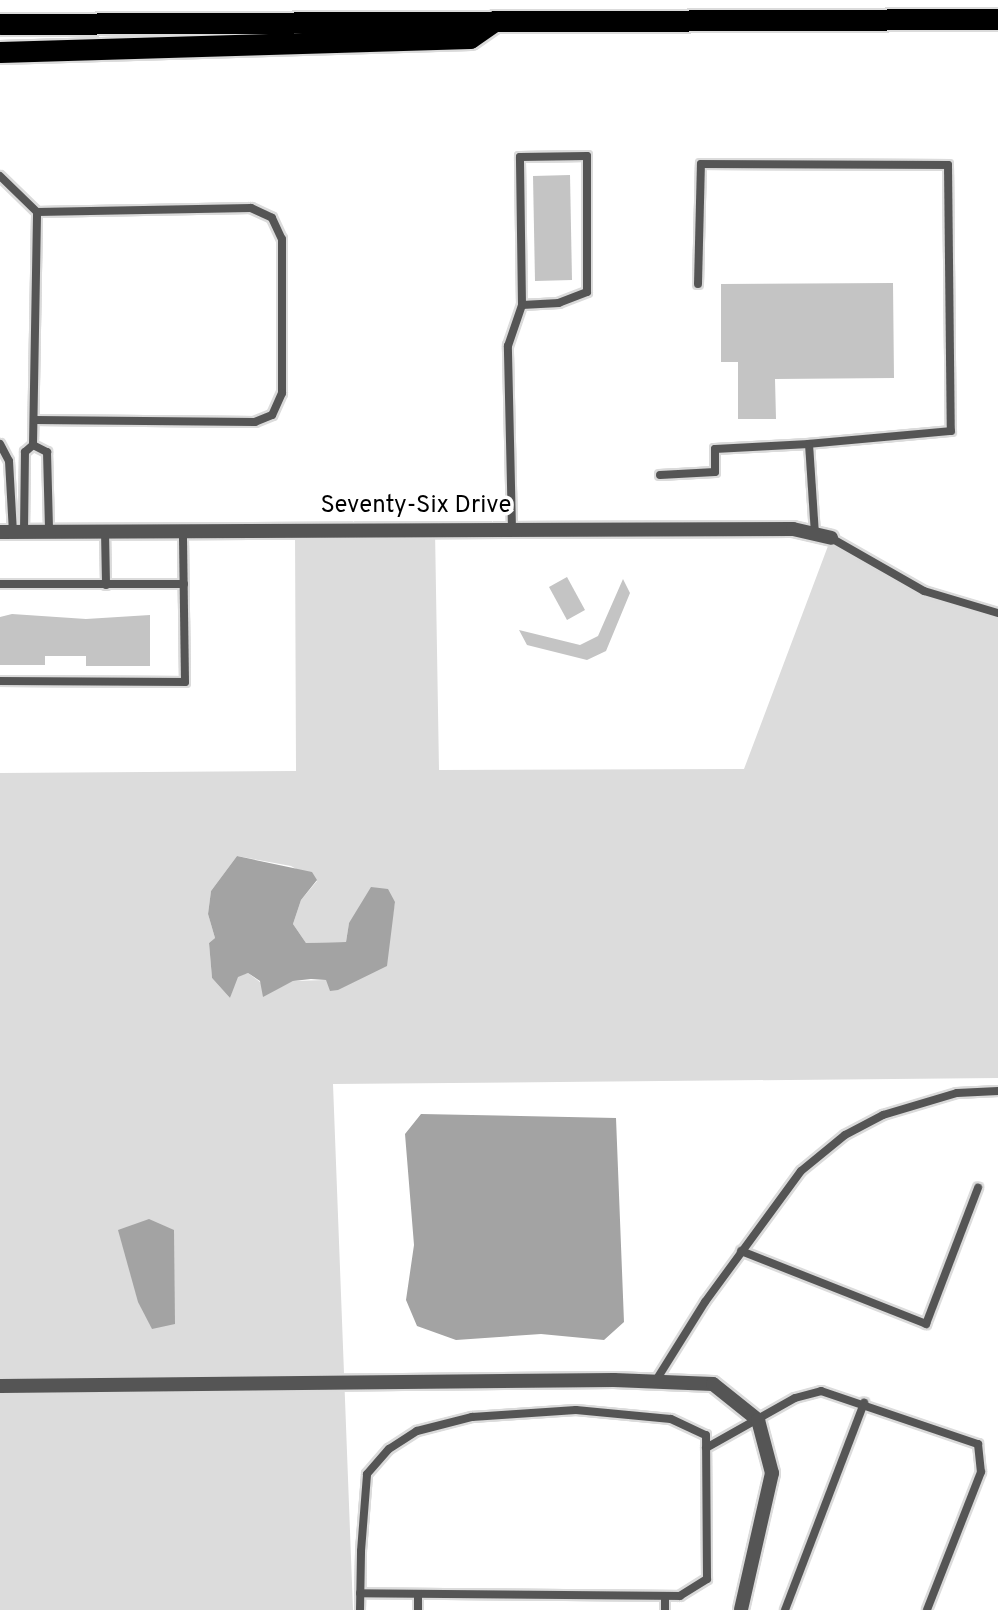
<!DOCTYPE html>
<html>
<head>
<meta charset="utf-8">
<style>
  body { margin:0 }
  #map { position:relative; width:998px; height:1610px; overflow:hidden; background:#fff; font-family:Overpass,sans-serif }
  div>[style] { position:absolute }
  .green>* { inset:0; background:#dcdcdc }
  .water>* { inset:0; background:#a3a3a3 }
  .building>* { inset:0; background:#c4c4c4 }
  .roads { filter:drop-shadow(2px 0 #dbdbdb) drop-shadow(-2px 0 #dbdbdb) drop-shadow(0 2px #dbdbdb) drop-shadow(0 -2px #dbdbdb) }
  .service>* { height:8px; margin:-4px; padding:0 4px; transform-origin:4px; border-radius:4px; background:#555 }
  .minor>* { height:14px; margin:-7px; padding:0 7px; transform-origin:7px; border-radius:7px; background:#555 }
  .motorway>* { height:21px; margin:-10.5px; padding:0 10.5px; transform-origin:10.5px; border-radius:10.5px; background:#000 }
  span { translate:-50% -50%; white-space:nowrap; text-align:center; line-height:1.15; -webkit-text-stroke:7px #fff; paint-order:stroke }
  .street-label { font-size:24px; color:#000 }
</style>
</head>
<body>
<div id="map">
  <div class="green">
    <div style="clip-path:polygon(evenodd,295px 530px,435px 530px,439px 770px,744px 769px,831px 538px,924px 591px,998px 613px,998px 1078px,333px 1084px,353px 1610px,0 1610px,0 773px,296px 771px,295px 530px,237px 856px,291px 866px,317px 881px,301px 900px,293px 924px,306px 943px,346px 942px,349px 923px,395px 902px,391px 926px,326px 980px,293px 981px,272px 991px,248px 973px,237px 976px,230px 998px,212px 978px,209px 943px,215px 938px,208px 914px,211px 891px,237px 856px)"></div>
  </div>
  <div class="water">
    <div style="clip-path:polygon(237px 856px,312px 872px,317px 880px,301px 900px,293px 924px,306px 943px,346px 942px,349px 923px,371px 887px,388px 889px,395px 902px,387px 966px,338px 990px,330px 991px,326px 980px,311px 979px,293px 981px,263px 997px,260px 981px,248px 973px,238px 977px,230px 998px,212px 978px,209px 943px,215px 938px,208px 914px,211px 891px)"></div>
    <div style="clip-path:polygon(421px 1114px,616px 1118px,624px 1322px,604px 1340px,541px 1334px,456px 1340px,417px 1326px,406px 1300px,414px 1245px,405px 1134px)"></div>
    <div style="clip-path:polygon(149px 1219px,174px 1230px,175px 1324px,152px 1329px,138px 1302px,118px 1230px)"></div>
  </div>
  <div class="building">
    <div style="clip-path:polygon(570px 175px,572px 280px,535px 281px,533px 176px)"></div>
    <div style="clip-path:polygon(893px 283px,894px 378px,775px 379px,776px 419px,738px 419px,738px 362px,721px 362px,721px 284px)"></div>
    <div style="clip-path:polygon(567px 577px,585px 610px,567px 620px,549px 587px)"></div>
    <div style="clip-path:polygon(623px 579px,630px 593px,606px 651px,587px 660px,527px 645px,519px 630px,580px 645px,598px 636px)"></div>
    <div style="clip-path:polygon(12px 614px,86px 619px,150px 615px,150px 666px,86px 666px,86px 656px,45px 656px,45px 665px,0 665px,0 617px)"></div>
  </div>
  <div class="roads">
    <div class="service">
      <div style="left:0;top:176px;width:52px;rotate:44.2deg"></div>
      <div style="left:698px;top:284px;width:120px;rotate:-88.6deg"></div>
      <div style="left:701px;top:164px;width:247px;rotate:0.2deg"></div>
      <div style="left:948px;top:165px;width:266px;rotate:89.4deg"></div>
      <div style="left:951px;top:431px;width:143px;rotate:174.8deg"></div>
      <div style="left:809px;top:444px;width:90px;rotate:86.2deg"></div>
      <div style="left:0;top:444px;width:19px;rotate:62deg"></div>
      <div style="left:9px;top:461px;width:71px;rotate:86.8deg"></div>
      <div style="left:33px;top:445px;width:233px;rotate:-89deg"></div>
      <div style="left:37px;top:212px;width:214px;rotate:-1.1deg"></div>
      <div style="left:251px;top:208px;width:23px;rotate:25deg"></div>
      <div style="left:272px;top:218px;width:23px;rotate:65deg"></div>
      <div style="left:282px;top:239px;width:154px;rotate:90deg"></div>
      <div style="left:282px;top:393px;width:24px;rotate:114deg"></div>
      <div style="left:272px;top:415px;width:18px;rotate:158deg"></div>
      <div style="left:255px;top:422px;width:221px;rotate:-179.5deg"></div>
      <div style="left:33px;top:445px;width:16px;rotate:27deg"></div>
      <div style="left:47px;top:452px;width:79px;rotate:88.5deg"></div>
      <div style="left:660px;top:475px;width:55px;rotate:-3.1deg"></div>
      <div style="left:715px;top:472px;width:23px;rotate:-90deg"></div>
      <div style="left:715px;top:449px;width:94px;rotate:-3deg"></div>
      <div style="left:512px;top:529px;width:183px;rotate:-91.3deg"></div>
      <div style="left:508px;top:346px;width:43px;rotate:-71.1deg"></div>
      <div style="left:522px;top:305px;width:148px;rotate:-90.8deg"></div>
      <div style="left:520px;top:157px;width:67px;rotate:-0.9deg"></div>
      <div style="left:587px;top:156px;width:136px;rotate:90deg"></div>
      <div style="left:587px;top:292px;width:30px;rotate:159deg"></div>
      <div style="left:559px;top:303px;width:37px;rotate:177deg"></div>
      <div style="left:105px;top:531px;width:54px;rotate:88.9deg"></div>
      <div style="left:24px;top:532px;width:80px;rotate:-89.3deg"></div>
      <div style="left:25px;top:452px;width:11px;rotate:-41deg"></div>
      <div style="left:831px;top:538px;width:107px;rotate:29.7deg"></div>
      <div style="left:924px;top:591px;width:77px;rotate:16.6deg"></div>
      <div style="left:0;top:584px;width:184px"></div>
      <div style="left:0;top:681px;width:185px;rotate:0.3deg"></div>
      <div style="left:185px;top:682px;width:151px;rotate:-90.8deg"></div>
      <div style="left:741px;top:1251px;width:199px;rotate:21.5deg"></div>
      <div style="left:926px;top:1324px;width:146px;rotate:-69.1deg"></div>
      <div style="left:655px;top:1382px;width:94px;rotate:-58deg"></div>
      <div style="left:705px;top:1302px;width:162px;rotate:-53.8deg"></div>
      <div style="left:801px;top:1171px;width:57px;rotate:-39.3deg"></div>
      <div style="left:845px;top:1135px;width:43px;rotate:-27.8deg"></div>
      <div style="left:883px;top:1115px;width:77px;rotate:-16.6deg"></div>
      <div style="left:957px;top:1093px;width:41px;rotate:-2.8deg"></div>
      <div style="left:706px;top:1448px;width:102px;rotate:-29.3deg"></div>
      <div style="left:795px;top:1398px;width:27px;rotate:-15deg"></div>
      <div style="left:821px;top:1391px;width:166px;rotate:18.7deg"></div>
      <div style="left:978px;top:1444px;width:28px;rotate:84deg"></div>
      <div style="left:981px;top:1472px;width:148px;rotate:111.4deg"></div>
      <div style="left:418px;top:1594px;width:16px;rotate:90deg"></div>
      <div style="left:665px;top:1596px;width:14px;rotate:90deg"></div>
      <div style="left:360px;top:1610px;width:59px;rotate:-89deg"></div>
      <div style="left:361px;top:1551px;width:77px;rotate:-85.5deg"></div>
      <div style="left:367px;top:1474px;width:33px;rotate:-49deg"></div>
      <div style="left:389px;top:1449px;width:33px;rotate:-33deg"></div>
      <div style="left:417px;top:1431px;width:57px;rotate:-14.3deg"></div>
      <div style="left:472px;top:1417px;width:104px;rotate:-3.9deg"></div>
      <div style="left:576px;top:1410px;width:95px;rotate:5.4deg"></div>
      <div style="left:671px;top:1419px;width:38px;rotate:25deg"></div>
      <div style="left:706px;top:1435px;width:144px;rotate:89.6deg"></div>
      <div style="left:707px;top:1579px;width:32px;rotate:148deg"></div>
      <div style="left:680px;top:1596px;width:320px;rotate:-179.5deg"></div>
      <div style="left:785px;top:1610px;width:222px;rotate:-69.1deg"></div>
    </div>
    <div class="minor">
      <div style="left:0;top:532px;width:793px;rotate:-0.22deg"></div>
      <div style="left:793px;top:529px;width:39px;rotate:13deg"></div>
      <div style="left:0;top:1386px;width:614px;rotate:-0.56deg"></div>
      <div style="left:614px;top:1380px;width:99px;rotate:2.3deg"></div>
      <div style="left:713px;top:1384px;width:58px;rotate:38.7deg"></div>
      <div style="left:758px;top:1420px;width:55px;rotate:75.2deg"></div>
      <div style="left:772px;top:1473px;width:140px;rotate:102.8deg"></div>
    </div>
    <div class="motorway">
      <div style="left:0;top:24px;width:998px;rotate:-0.29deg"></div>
      <div style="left:0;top:52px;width:470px;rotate:-1.7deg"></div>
      <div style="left:470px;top:38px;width:29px;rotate:-35deg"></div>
    </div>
  </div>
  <div class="street-label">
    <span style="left:416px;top:507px">Seventy-Six Drive</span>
  </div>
</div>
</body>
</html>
